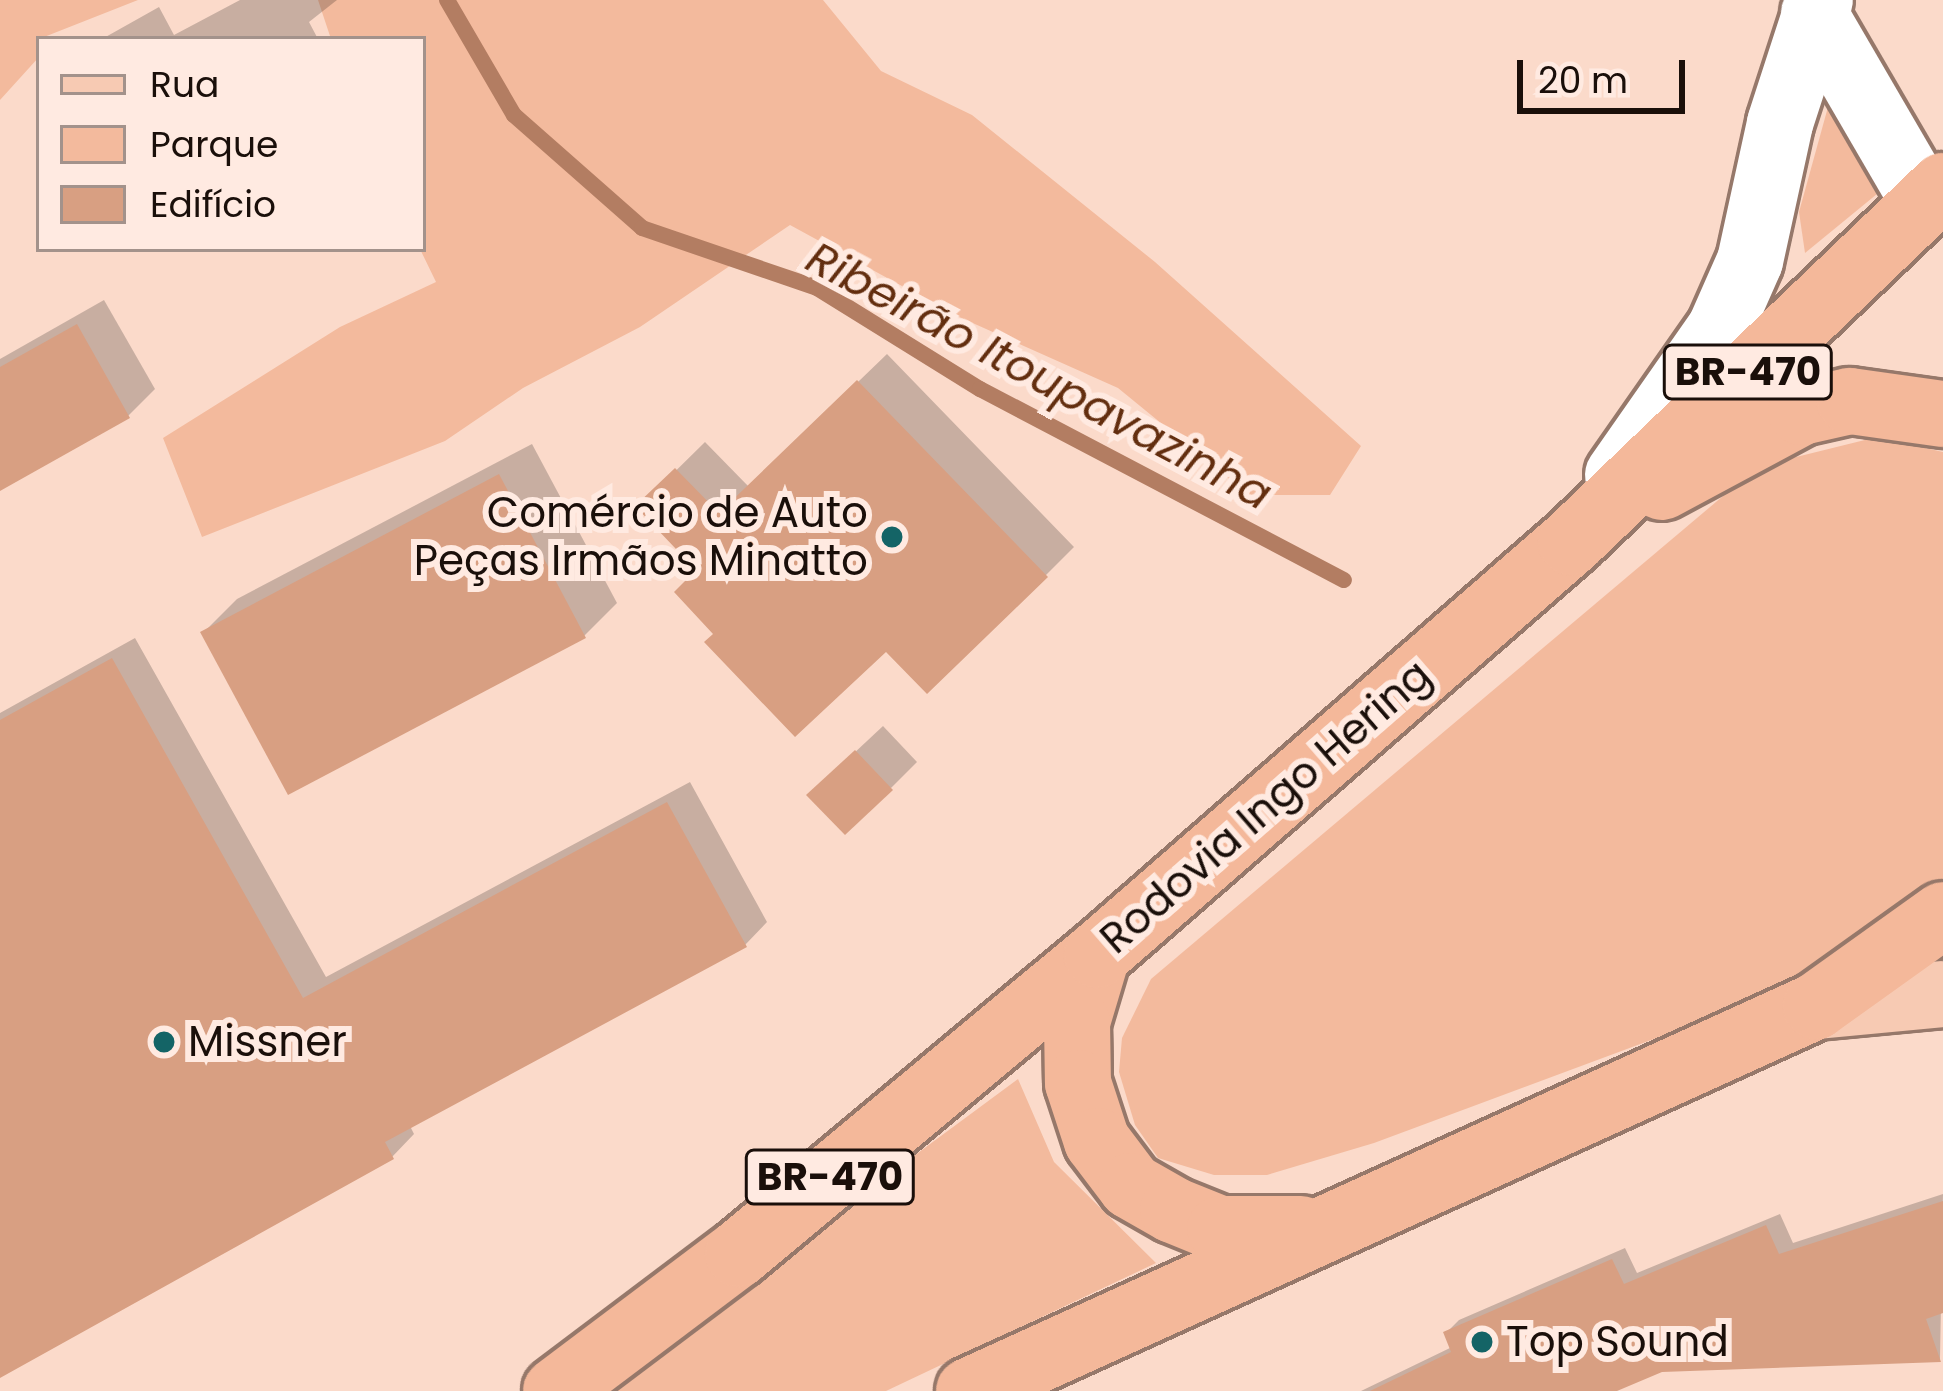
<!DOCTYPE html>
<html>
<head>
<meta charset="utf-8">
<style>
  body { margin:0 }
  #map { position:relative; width:1943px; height:1391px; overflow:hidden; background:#fbdaca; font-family:Poppins,sans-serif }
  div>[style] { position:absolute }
  .green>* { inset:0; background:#f3ba9d }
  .shadow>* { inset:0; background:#0003 }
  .stream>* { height:16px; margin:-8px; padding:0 8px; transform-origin:8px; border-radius:8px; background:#b37d62 }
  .building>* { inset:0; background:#d89f82 }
  .roads { filter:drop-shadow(3px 0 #96786a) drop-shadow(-3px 0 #96786a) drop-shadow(0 3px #96786a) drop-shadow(0 -3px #96786a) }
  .tertiary>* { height:66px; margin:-33px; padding:0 33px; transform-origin:33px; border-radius:33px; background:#fff }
  .primary>* { height:66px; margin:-33px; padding:0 33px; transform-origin:33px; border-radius:33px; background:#f7cab3 }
  .trunk>* { height:66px; margin:-33px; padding:0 33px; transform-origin:33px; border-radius:33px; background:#f4b89a }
  .dots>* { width:33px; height:33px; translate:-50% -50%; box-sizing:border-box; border:6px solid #ffeae1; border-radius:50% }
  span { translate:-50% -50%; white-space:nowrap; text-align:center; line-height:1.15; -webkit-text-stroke:12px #ffeae1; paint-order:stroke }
  .shield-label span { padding:3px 9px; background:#ffeae1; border:3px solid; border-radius:9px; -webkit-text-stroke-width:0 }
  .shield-label { font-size:39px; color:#1a0f0a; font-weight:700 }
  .poi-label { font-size:42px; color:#1a0f0a }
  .right { translate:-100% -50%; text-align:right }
  .left { translate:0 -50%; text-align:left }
  .street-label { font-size:42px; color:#1a0f0a }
  .water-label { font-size:45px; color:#632e0f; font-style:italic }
  .legend { position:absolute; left:36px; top:36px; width:390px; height:216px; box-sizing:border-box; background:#ffeae1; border:3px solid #a3928b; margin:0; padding:15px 21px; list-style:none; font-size:36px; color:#1a0f0a }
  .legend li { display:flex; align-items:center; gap:24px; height:60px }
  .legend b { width:60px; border:3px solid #a3928b }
  .scale { position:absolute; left:1517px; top:60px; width:168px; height:54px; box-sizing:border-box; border:6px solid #1a0f0a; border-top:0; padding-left:15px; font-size:36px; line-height:42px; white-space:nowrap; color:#1a0f0a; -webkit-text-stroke:9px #ffeae1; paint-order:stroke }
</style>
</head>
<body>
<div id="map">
  <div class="green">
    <div style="clip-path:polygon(0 0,138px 0,39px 39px,39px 57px,0 100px)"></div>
    <div style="clip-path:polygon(318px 0,823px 0,881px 71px,972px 115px,1155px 262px,1361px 446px,1330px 495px,1249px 495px,1118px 388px,957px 316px,790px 225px,640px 327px,523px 388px,445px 441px,202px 537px,163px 438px,340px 327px,436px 282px,420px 249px,423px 39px,331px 39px)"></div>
    <div style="clip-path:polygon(1828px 107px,1877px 194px,1805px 253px,1799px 212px)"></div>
    <div style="clip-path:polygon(1877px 437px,1943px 452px,1943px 880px,1892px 925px,1791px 988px,1374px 1143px,1267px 1175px,1214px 1175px,1158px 1158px,1135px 1125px,1119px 1072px,1122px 1038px,1151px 979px,1729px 491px,1772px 463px)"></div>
    <div style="clip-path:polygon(1018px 1079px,1054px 1162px,1156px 1263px,886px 1391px,596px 1391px)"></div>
  </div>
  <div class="shadow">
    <div style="clip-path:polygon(240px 0,337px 0,309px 22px,318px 39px,102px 39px,159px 7px,174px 35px)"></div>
    <div style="clip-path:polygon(104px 300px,155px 389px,128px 416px,0 488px,0 359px)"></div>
    <div style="clip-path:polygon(887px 354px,1074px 547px,1046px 575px,717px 633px,700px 570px,640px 506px,705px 442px,749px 487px)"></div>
    <div style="clip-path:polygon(532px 444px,617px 603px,584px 636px,204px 632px,237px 599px)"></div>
    <div style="clip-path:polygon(135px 638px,326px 977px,690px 782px,767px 922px,745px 945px,410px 1126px,414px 1134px,392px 1157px,0 1375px,0 713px)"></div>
    <div style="clip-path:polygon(883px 726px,917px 762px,891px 788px,836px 770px)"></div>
    <div style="clip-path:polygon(1943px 1194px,1940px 1359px,1661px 1369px,1609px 1391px,1361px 1391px,1452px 1347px,1446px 1333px,1459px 1320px,1625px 1248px,1637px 1273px,1780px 1214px,1793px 1243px)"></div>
  </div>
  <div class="stream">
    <div style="left:447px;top:0;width:133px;rotate:59.8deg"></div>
    <div style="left:514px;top:115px;width:171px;rotate:41.4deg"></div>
    <div style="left:642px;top:228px;width:185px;rotate:18.9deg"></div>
    <div style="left:817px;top:288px;width:192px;rotate:31.8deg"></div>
    <div style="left:980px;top:389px;width:411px;rotate:27.7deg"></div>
  </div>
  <div class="building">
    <div style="clip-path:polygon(77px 324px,130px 418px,0 491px,0 367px)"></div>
    <div style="clip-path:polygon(857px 380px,1048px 577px,927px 694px,886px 652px,795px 737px,704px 642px,713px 634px,674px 592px,696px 570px,635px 506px,675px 468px,719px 513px)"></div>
    <div style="clip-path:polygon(499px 474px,586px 638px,288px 795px,200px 632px)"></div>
    <div style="clip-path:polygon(112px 658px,303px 998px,667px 802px,747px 947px,385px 1142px,394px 1159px,0 1378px,0 720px)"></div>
    <div style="clip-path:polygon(855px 750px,893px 790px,845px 835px,806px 795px)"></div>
    <div style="clip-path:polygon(1943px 1201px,1943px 1313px,1926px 1319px,1941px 1362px,1662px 1372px,1617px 1391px,1370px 1391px,1451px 1352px,1443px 1332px,1612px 1259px,1624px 1284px,1766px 1225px,1779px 1254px)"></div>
  </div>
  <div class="roads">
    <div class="tertiary">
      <div style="left:1814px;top:13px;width:219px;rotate:59.8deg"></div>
      <div style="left:1618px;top:475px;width:178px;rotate:-55.1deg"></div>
      <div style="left:1720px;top:329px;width:74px;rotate:-66.2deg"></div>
      <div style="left:1750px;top:261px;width:141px;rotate:-77.7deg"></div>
      <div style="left:1780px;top:123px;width:129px;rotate:-72deg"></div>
    </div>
    <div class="primary">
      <div style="left:1816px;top:1006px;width:128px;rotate:-5.4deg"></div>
    </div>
    <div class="trunk">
      <div style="left:1662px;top:487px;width:158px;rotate:-28.3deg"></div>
      <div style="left:1801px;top:412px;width:50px;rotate:-12.7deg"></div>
      <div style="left:1850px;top:401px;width:94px;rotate:8deg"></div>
      <div style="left:1097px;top:955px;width:70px;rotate:106.6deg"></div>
      <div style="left:1077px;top:1022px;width:61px;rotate:89.1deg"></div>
      <div style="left:1078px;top:1083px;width:61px;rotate:71.9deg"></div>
      <div style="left:1097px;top:1141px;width:56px;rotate:52.9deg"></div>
      <div style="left:1131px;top:1186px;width:48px;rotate:29.7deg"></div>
      <div style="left:1173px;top:1210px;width:51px;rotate:22deg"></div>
      <div style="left:1220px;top:1229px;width:81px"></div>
      <div style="left:556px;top:1391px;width:228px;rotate:-37deg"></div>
      <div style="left:738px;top:1254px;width:467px;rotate:-39.8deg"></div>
      <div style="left:1097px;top:955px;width:629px;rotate:-41.07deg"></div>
      <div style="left:1571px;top:542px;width:515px;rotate:-43.74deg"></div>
      <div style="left:969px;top:1391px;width:930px;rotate:-24.44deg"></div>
      <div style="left:1816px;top:1006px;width:156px;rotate:-35.6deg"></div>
    </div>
  </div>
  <div class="dots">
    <div style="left:892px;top:537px;background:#146466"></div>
    <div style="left:164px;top:1042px;background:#146466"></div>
    <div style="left:1482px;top:1342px;background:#146466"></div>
  </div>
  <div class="shield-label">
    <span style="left:1748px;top:372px">BR-470</span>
    <span style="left:830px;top:1177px">BR-470</span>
  </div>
  <div class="poi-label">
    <span class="right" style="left:868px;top:537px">Comércio de Auto<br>Peças Irmãos Minatto</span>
    <span class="left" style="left:188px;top:1042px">Missner</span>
    <span class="left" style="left:1506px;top:1342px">Top Sound</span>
  </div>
  <div class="street-label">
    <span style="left:1266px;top:807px;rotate:-41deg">Rodovia Ingo Hering</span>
  </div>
  <div class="water-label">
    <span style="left:1039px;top:376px;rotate:28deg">Ribeirão Itoupavazinha</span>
  </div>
  <ul class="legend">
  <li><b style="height:15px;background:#f7cab3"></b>Rua</li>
  <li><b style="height:33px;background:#f3ba9d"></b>Parque</li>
  <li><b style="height:33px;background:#d89f82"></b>Edifício</li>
  </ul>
  <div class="scale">20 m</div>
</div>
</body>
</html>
